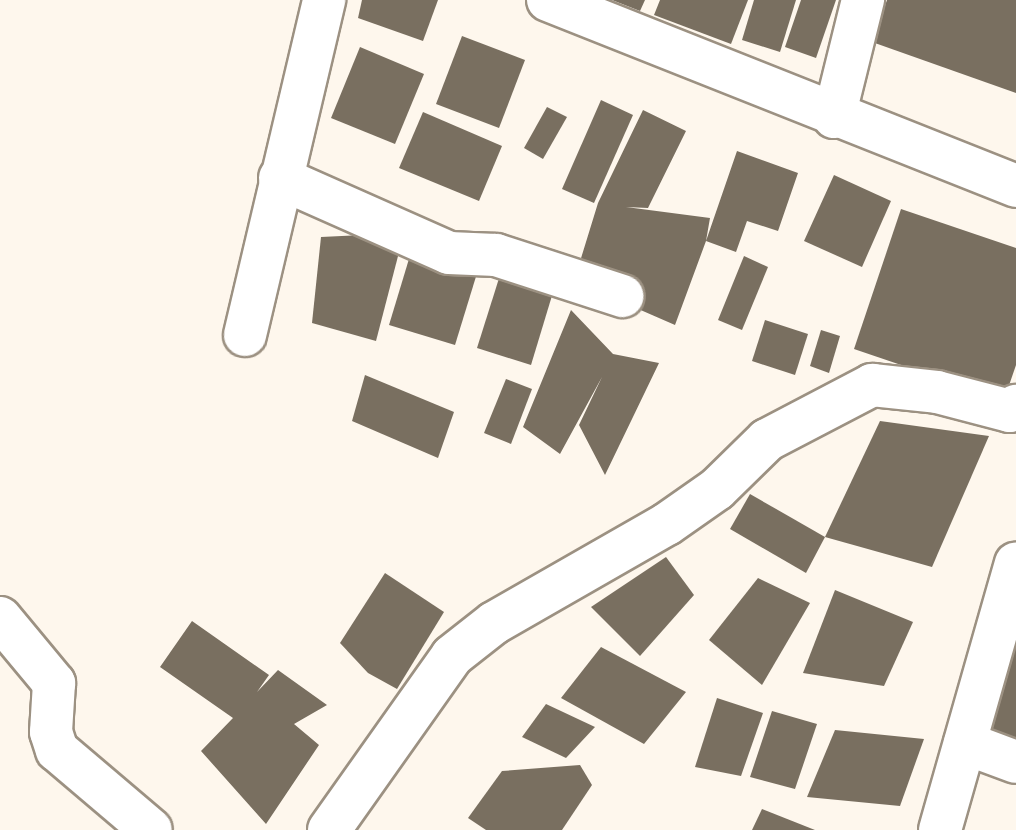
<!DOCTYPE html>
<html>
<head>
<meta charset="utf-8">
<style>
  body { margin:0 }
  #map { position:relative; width:1016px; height:830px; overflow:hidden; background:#fef7ed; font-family:"Playfair Display",serif }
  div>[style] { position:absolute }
  .building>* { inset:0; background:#796f60 }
  .roads { filter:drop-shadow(2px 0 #9c9182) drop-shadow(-2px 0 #9c9182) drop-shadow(0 2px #9c9182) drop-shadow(0 -2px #9c9182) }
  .street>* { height:42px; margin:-21px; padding:0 21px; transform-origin:21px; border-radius:21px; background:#fff }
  span { translate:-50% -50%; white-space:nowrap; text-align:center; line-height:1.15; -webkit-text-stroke:8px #fff; paint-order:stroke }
</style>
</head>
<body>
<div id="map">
  <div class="building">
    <div style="clip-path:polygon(362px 0,438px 0,423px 41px,358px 18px)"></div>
    <div style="clip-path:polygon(612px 0,645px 0,640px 11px)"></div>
    <div style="clip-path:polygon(660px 0,748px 0,731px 44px,654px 15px)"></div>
    <div style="clip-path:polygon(754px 0,796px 0,780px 52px,742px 40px)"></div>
    <div style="clip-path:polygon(801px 0,836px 0,816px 58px,785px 47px)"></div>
    <div style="clip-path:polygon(887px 0,1016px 0,1016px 93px,872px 42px)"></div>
    <div style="clip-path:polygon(462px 36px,525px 60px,499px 128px,436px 104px)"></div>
    <div style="clip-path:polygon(360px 47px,424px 74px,395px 144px,331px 118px)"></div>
    <div style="clip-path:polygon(601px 100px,633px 115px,594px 203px,562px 189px)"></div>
    <div style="clip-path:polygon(547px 107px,567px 117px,543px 159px,524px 148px)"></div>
    <div style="clip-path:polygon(643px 110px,686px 131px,648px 208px,626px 207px,710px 218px,706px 241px,737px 151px,798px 173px,778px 231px,747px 221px,736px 252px,706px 241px,675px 325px,574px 281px,598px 203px)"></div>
    <div style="clip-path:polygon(423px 112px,502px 146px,479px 201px,399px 168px)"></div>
    <div style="clip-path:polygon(834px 175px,891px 201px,862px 267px,804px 241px)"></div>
    <div style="clip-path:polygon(901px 209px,1016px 248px,1016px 365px,1004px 400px,854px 349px)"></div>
    <div style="clip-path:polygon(404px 233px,376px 341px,312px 323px,321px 237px)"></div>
    <div style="clip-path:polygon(412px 249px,478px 270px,455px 345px,389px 325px)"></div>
    <div style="clip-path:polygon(744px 256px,768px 267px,742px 330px,718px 320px)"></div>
    <div style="clip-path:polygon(501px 272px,554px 289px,531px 365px,477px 348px)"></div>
    <div style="clip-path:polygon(571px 310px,613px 354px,659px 363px,605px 475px,579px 425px,602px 377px,560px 454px,523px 427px)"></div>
    <div style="clip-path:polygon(765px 320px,808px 334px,795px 375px,752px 361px)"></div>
    <div style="clip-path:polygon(821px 330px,840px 336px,829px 373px,810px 366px)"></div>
    <div style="clip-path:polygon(365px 375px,454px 412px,438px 458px,352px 421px)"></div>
    <div style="clip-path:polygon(506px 379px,532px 389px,511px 444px,484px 433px)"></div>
    <div style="clip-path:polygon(880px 421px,989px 436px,932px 567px,825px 537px)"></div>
    <div style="clip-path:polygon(750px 494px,825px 537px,806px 573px,730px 529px)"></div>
    <div style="clip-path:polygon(666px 557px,694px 595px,640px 656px,591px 607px)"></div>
    <div style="clip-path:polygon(385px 573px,444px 612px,397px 689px,368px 673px,340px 643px)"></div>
    <div style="clip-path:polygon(758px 578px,810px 603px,762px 685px,709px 640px)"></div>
    <div style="clip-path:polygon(835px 590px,913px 622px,884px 686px,803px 673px)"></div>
    <div style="clip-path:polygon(192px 621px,269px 675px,257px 692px,278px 670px,327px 705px,294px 724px,319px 745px,266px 824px,201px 751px,233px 718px,160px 667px)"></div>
    <div style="clip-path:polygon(601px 647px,686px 692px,644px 744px,561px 698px)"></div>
    <div style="clip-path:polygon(1013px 649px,1016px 649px,1016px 747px,986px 735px)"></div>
    <div style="clip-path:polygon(717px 698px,763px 713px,741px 776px,695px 767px)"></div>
    <div style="clip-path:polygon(546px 704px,595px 727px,566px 758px,522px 737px)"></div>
    <div style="clip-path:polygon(772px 711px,817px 724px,795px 789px,750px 777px)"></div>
    <div style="clip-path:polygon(835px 730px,924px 739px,900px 806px,807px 797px)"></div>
    <div style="clip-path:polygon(580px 765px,592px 785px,562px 830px,486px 830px,468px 818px,502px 771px)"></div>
    <div style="clip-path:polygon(762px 809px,815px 830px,752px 830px)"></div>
  </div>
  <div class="roads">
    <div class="street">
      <div style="left:548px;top:0;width:504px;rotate:21.67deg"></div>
      <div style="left:834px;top:117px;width:121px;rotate:-76.1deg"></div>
      <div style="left:280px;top:178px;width:185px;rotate:23.9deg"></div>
      <div style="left:449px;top:253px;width:47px;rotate:2.4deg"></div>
      <div style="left:496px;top:255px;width:133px;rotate:18deg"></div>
      <div style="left:245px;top:335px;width:344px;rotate:-76.7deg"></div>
      <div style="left:0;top:618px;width:85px;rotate:50.3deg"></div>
      <div style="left:54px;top:683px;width:49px;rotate:93.5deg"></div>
      <div style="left:51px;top:732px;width:19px;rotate:72deg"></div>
      <div style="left:57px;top:750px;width:123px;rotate:40.4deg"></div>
      <div style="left:965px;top:743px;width:54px;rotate:20.4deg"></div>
      <div style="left:329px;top:830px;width:213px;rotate:-54.7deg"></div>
      <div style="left:452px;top:656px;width:53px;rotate:-38.2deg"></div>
      <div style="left:494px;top:623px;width:199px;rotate:-29.8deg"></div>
      <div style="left:667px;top:524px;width:61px;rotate:-35deg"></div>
      <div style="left:717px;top:489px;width:70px;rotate:-44.4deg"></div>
      <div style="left:767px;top:440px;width:119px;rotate:-27.6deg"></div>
      <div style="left:872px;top:385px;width:65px;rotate:6.1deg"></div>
      <div style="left:937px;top:392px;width:75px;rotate:14.6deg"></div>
      <div style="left:1010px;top:411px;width:8px;rotate:-40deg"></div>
      <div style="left:940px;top:830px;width:277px;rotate:-74.1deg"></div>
    </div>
  </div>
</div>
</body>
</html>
